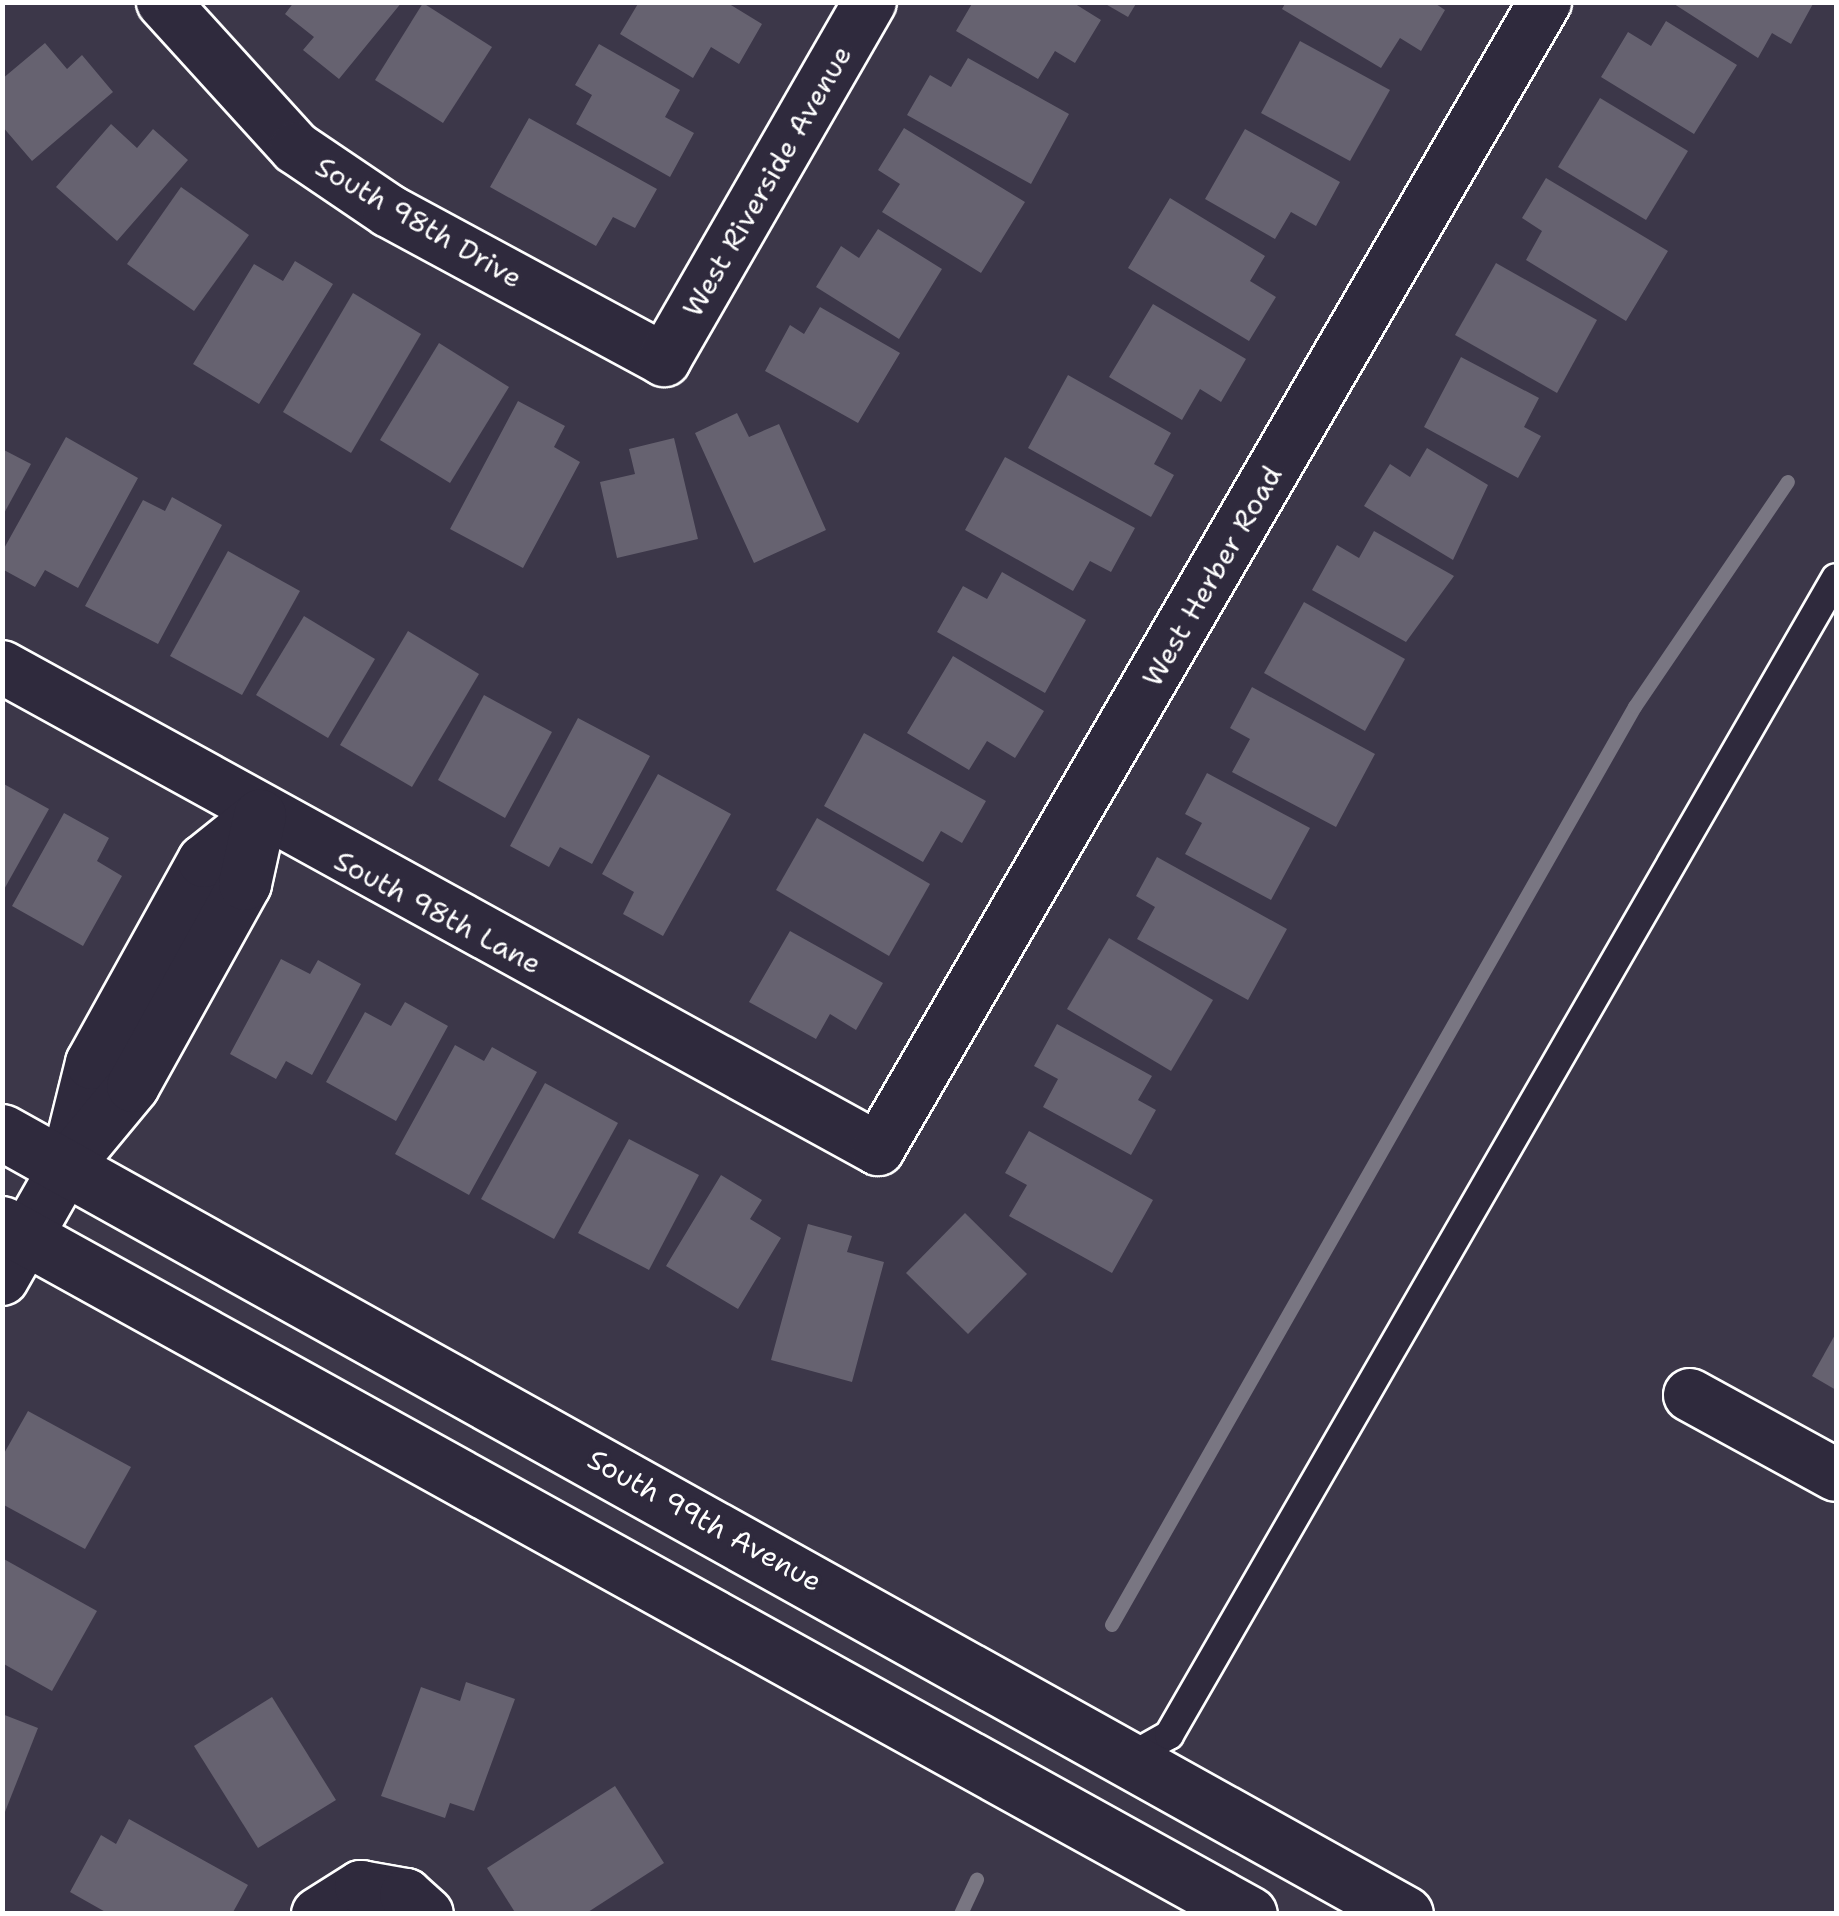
<!DOCTYPE html>
<html>
<head>
<meta charset="utf-8">
<style>
  body { margin:0 }
  #map { position:relative; width:1839px; height:1916px; overflow:hidden; background:#3c3749; font-family:"Shantell Sans",sans-serif }
  div>[style] { position:absolute }
  .stream>* { height:14px; margin:-7px; padding:0 7px; transform-origin:7px; border-radius:7px; background:#797682 }
  .building>* { inset:0; background:#666270 }
  .roads { filter:drop-shadow(2px 0 #fff) drop-shadow(-2px 0 #fff) drop-shadow(0 2px #fff) drop-shadow(0 -2px #fff) }
  .lane>* { height:28px; margin:-14px; padding:0 14px; transform-origin:14px; border-radius:14px; background:#2f2a3d }
  .street>* { height:52px; margin:-26px; padding:0 26px; transform-origin:26px; border-radius:26px; background:#2f2a3d }
  .secondary>* { height:55px; margin:-27.5px; padding:0 27.5px; transform-origin:27.5px; border-radius:27.5px; background:#2f2a3d }
  span { translate:-50% -50%; white-space:nowrap; text-align:center; line-height:1.15; -webkit-text-stroke:8px #2f2a3d; paint-order:stroke }
  .street-label { font-size:28px; color:#fff }
  .frame { position:absolute; inset:0; border:5px solid #fff; pointer-events:none }
</style>
</head>
<body>
<div id="map">
  <div class="stream">
    <div style="left:1112px;top:1625px;width:1057px;rotate:-60.33deg"></div>
    <div style="left:1635px;top:707px;width:272px;rotate:-55.8deg"></div>
    <div style="left:961px;top:1914px;width:38px;rotate:-65deg"></div>
  </div>
  <div class="building">
    <div style="clip-path:polygon(294px 2px,402px 2px,339px 79px,303px 50px,314px 37px,285px 14px)"></div>
    <div style="clip-path:polygon(639px 2px,726px 2px,762px 24px,739px 64px,711px 47px,693px 78px,620px 34px)"></div>
    <div style="clip-path:polygon(973px 2px,1072px 2px,1101px 20px,1075px 63px,1055px 51px,1038px 79px,956px 31px)"></div>
    <div style="clip-path:polygon(1102px 2px,1137px 2px,1128px 17px)"></div>
    <div style="clip-path:polygon(1286px 2px,1433px 2px,1445px 10px,1421px 51px,1400px 38px,1381px 68px,1282px 9px)"></div>
    <div style="clip-path:polygon(1671px 2px,1814px 2px,1791px 44px,1772px 33px,1758px 58px)"></div>
    <div style="clip-path:polygon(423px 3px,492px 47px,443px 123px,375px 80px)"></div>
    <div style="clip-path:polygon(1666px 21px,1737px 65px,1694px 134px,1601px 77px,1628px 32px,1651px 46px)"></div>
    <div style="clip-path:polygon(1300px 41px,1390px 90px,1350px 161px,1261px 113px)"></div>
    <div style="clip-path:polygon(45px 43px,67px 69px,82px 55px,113px 92px,32px 161px,2px 126px,2px 79px)"></div>
    <div style="clip-path:polygon(599px 44px,680px 90px,665px 117px,694px 133px,670px 177px,576px 124px,592px 95px,575px 85px)"></div>
    <div style="clip-path:polygon(968px 58px,1069px 114px,1031px 184px,907px 115px,930px 75px,951px 87px)"></div>
    <div style="clip-path:polygon(1600px 98px,1688px 151px,1646px 220px,1558px 167px)"></div>
    <div style="clip-path:polygon(529px 118px,657px 189px,635px 228px,613px 217px,596px 246px,490px 187px)"></div>
    <div style="clip-path:polygon(111px 124px,137px 148px,153px 129px,188px 160px,117px 241px,56px 187px)"></div>
    <div style="clip-path:polygon(904px 128px,1025px 202px,981px 273px,882px 212px,900px 184px,878px 170px)"></div>
    <div style="clip-path:polygon(1245px 129px,1340px 182px,1316px 226px,1291px 212px,1275px 239px,1205px 199px)"></div>
    <div style="clip-path:polygon(1546px 178px,1668px 251px,1626px 321px,1526px 260px,1542px 231px,1522px 218px)"></div>
    <div style="clip-path:polygon(181px 187px,249px 235px,194px 311px,127px 264px)"></div>
    <div style="clip-path:polygon(1170px 198px,1265px 256px,1250px 281px,1276px 297px,1249px 341px,1128px 268px)"></div>
    <div style="clip-path:polygon(878px 229px,942px 269px,899px 339px,816px 287px,841px 246px,859px 258px)"></div>
    <div style="clip-path:polygon(295px 261px,333px 284px,259px 404px,193px 364px,254px 264px,283px 281px)"></div>
    <div style="clip-path:polygon(1496px 263px,1597px 320px,1557px 393px,1455px 335px)"></div>
    <div style="clip-path:polygon(353px 293px,421px 334px,351px 453px,283px 412px)"></div>
    <div style="clip-path:polygon(1153px 304px,1246px 359px,1221px 402px,1200px 389px,1182px 420px,1109px 377px)"></div>
    <div style="clip-path:polygon(820px 307px,900px 353px,858px 423px,765px 371px,790px 325px,804px 334px)"></div>
    <div style="clip-path:polygon(439px 343px,509px 387px,450px 483px,380px 440px)"></div>
    <div style="clip-path:polygon(1461px 357px,1539px 398px,1524px 427px,1541px 436px,1518px 478px,1424px 427px)"></div>
    <div style="clip-path:polygon(1068px 375px,1171px 433px,1154px 464px,1174px 475px,1151px 517px,1028px 448px)"></div>
    <div style="clip-path:polygon(518px 401px,565px 426px,554px 447px,580px 462px,523px 568px,450px 529px)"></div>
    <div style="clip-path:polygon(737px 413px,749px 437px,779px 424px,826px 530px,754px 563px,695px 433px)"></div>
    <div style="clip-path:polygon(66px 437px,138px 478px,78px 588px,45px 570px,35px 587px,2px 569px,2px 552px)"></div>
    <div style="clip-path:polygon(674px 438px,698px 539px,617px 558px,600px 482px,635px 474px,629px 449px)"></div>
    <div style="clip-path:polygon(1427px 448px,1488px 485px,1453px 560px,1364px 506px,1390px 464px,1410px 477px)"></div>
    <div style="clip-path:polygon(2px 449px,31px 464px,2px 517px)"></div>
    <div style="clip-path:polygon(1005px 457px,1135px 528px,1111px 572px,1090px 561px,1073px 591px,965px 530px)"></div>
    <div style="clip-path:polygon(172px 497px,222px 525px,158px 644px,85px 606px,143px 500px,165px 511px)"></div>
    <div style="clip-path:polygon(1374px 531px,1454px 576px,1406px 642px,1312px 590px,1337px 545px,1359px 558px)"></div>
    <div style="clip-path:polygon(228px 551px,300px 591px,242px 695px,170px 656px)"></div>
    <div style="clip-path:polygon(1002px 572px,1086px 620px,1045px 693px,937px 632px,963px 586px,987px 599px)"></div>
    <div style="clip-path:polygon(1304px 602px,1405px 659px,1365px 731px,1264px 673px)"></div>
    <div style="clip-path:polygon(304px 616px,375px 659px,328px 738px,256px 695px)"></div>
    <div style="clip-path:polygon(408px 631px,479px 674px,412px 787px,340px 745px)"></div>
    <div style="clip-path:polygon(953px 656px,1044px 711px,1015px 758px,987px 741px,969px 770px,907px 733px)"></div>
    <div style="clip-path:polygon(1252px 687px,1375px 754px,1336px 827px,1232px 772px,1250px 739px,1230px 728px)"></div>
    <div style="clip-path:polygon(484px 695px,552px 732px,505px 818px,438px 780px)"></div>
    <div style="clip-path:polygon(578px 718px,650px 756px,592px 864px,560px 847px,549px 867px,510px 846px)"></div>
    <div style="clip-path:polygon(864px 733px,986px 801px,962px 843px,941px 831px,923px 862px,824px 806px)"></div>
    <div style="clip-path:polygon(1207px 773px,1310px 828px,1271px 900px,1185px 854px,1202px 823px,1185px 814px)"></div>
    <div style="clip-path:polygon(658px 774px,731px 814px,663px 936px,623px 914px,634px 892px,602px 874px)"></div>
    <div style="clip-path:polygon(2px 783px,49px 809px,2px 893px)"></div>
    <div style="clip-path:polygon(64px 813px,109px 838px,97px 861px,122px 876px,83px 946px,12px 906px)"></div>
    <div style="clip-path:polygon(817px 818px,930px 884px,889px 956px,776px 890px)"></div>
    <div style="clip-path:polygon(1157px 857px,1287px 929px,1248px 1000px,1137px 939px,1155px 907px,1136px 896px)"></div>
    <div style="clip-path:polygon(790px 931px,883px 983px,856px 1030px,830px 1014px,816px 1039px,749px 1002px)"></div>
    <div style="clip-path:polygon(1109px 938px,1213px 1000px,1171px 1071px,1067px 1009px)"></div>
    <div style="clip-path:polygon(281px 959px,310px 974px,318px 960px,361px 984px,312px 1075px,286px 1061px,276px 1079px,230px 1054px)"></div>
    <div style="clip-path:polygon(405px 1002px,448px 1026px,396px 1121px,326px 1082px,365px 1012px,391px 1026px)"></div>
    <div style="clip-path:polygon(1057px 1024px,1152px 1076px,1138px 1100px,1156px 1110px,1131px 1155px,1043px 1107px,1058px 1079px,1034px 1066px)"></div>
    <div style="clip-path:polygon(455px 1045px,484px 1061px,492px 1047px,537px 1072px,469px 1195px,395px 1154px)"></div>
    <div style="clip-path:polygon(545px 1083px,618px 1123px,554px 1239px,481px 1199px)"></div>
    <div style="clip-path:polygon(1029px 1131px,1153px 1200px,1112px 1273px,1009px 1216px,1027px 1185px,1005px 1173px)"></div>
    <div style="clip-path:polygon(629px 1139px,699px 1175px,649px 1270px,578px 1233px)"></div>
    <div style="clip-path:polygon(721px 1175px,762px 1200px,750px 1219px,781px 1238px,738px 1309px,666px 1266px)"></div>
    <div style="clip-path:polygon(965px 1213px,1027px 1274px,968px 1334px,906px 1273px)"></div>
    <div style="clip-path:polygon(808px 1224px,852px 1236px,847px 1252px,884px 1262px,852px 1382px,771px 1360px)"></div>
    <div style="clip-path:polygon(1836px 1333px,1836px 1390px,1812px 1376px)"></div>
    <div style="clip-path:polygon(28px 1411px,131px 1467px,85px 1549px,2px 1504px,2px 1457px)"></div>
    <div style="clip-path:polygon(2px 1558px,97px 1611px,52px 1691px,2px 1663px)"></div>
    <div style="clip-path:polygon(466px 1682px,515px 1699px,474px 1811px,450px 1803px,445px 1818px,381px 1796px,421px 1687px,460px 1701px)"></div>
    <div style="clip-path:polygon(272px 1697px,336px 1800px,258px 1848px,194px 1746px)"></div>
    <div style="clip-path:polygon(2px 1714px,38px 1728px,3px 1817px,2px 1817px)"></div>
    <div style="clip-path:polygon(615px 1786px,664px 1863px,585px 1914px,516px 1914px,487px 1868px)"></div>
    <div style="clip-path:polygon(129px 1819px,248px 1885px,232px 1914px,109px 1914px,70px 1892px,101px 1835px,116px 1844px)"></div>
  </div>
  <div class="roads">
    <div class="lane">
      <div style="left:1128px;top:1758px;width:47px;rotate:-29.3deg"></div>
      <div style="left:1169px;top:1735px;width:1335px;rotate:-60.04deg"></div>
    </div>
    <div class="street">
      <div style="left:163px;top:2px;width:197px;rotate:47.7deg"></div>
      <div style="left:296px;top:148px;width:112px;rotate:34.1deg"></div>
      <div style="left:389px;top:211px;width:313px;rotate:28.4deg"></div>
      <div style="left:664px;top:360px;width:413px;rotate:-60.1deg"></div>
      <div style="left:2px;top:667px;width:1000px;rotate:28.82deg"></div>
      <div style="left:878px;top:1149px;width:1327px;rotate:-59.82deg"></div>
      <div style="left:69px;top:1156px;width:96px;rotate:-76.1deg"></div>
      <div style="left:92px;top:1063px;width:231px;rotate:-61deg"></div>
      <div style="left:204px;top:861px;width:72px;rotate:-38.8deg"></div>
      <div style="left:2px;top:1279px;width:129px;rotate:-60.3deg"></div>
      <div style="left:66px;top:1167px;width:105px;rotate:-50.4deg"></div>
      <div style="left:133px;top:1086px;width:231px;rotate:-61deg"></div>
      <div style="left:245px;top:884px;width:70px;rotate:-77.6deg"></div>
      <div style="left:1690px;top:1395px;width:166px;rotate:28.7deg"></div>
      <div style="left:318px;top:1914px;width:51px;rotate:-32.1deg"></div>
      <div style="left:361px;top:1887px;width:46px;rotate:10.1deg"></div>
      <div style="left:406px;top:1895px;width:28px;rotate:42deg"></div>
    </div>
    <div class="secondary">
      <div style="left:2px;top:1132px;width:1606px;rotate:29.13deg"></div>
      <div style="left:2px;top:1224px;width:1425px;rotate:28.96deg"></div>
    </div>
  </div>
  <div class="street-label">
    <span style="left:767px;top:181px;rotate:-60deg">West Riverside Avenue</span>
    <span style="left:419px;top:222px;rotate:30deg">South 98th Drive</span>
    <span style="left:1212px;top:576px;rotate:-60deg">West Herber Road</span>
    <span style="left:438px;top:912px;rotate:28deg">South 98th Lane</span>
    <span style="left:705px;top:1520px;rotate:29deg">South 99th Avenue</span>
  </div>
  <div class="frame"></div>
</div>
</body>
</html>
